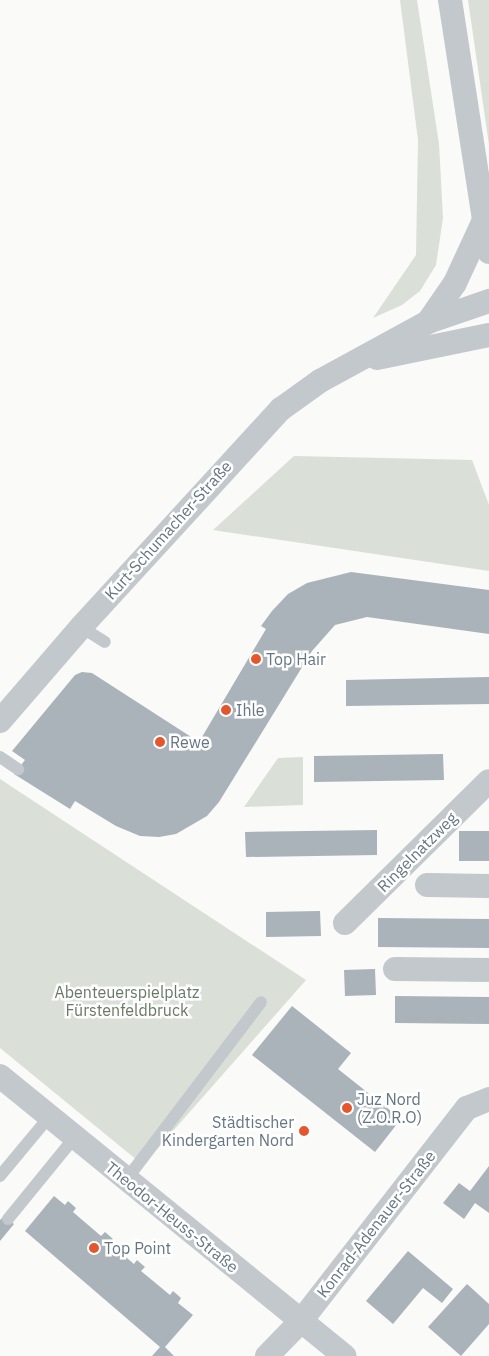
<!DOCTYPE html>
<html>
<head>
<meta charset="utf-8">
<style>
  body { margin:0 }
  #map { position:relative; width:489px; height:1356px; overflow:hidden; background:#fafaf8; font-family:"IBM Plex Sans",sans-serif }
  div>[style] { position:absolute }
  .green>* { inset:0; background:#dadfd7 }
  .building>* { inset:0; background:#aab3b9 }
  .lane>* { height:12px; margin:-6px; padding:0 6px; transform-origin:6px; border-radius:6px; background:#c3c8cc }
  .street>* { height:24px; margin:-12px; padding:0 12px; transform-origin:12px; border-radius:12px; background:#c3c8cc }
  .dots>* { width:14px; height:14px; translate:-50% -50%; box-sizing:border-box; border:2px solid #fff; border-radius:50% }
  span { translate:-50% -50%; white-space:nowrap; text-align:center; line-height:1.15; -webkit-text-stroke:5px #fff; paint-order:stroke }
  .street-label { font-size:16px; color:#657683 }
  .poi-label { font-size:16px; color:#657683 }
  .left { translate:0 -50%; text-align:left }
  .right { translate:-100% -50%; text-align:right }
  .park-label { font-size:16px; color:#687a64 }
</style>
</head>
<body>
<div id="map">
  <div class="green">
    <div style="clip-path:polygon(400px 0,417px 0,439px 144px,443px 218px,436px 265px,420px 291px,402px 305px,373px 318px,416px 255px,418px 140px)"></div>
    <div style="clip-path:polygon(468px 0,489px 0,489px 145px)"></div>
    <div style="clip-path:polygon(294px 456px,472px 460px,489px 505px,489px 571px,213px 530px)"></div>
    <div style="clip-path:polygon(303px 757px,303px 805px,244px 807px,278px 758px)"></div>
    <div style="clip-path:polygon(0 779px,306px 980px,143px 1165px,0 1048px)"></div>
  </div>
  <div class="building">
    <div style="clip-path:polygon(351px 572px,489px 590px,489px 634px,367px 617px,335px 625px,312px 651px,219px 802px,207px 816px,176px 834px,159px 837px,140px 836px,116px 826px,75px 801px,70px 809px,14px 774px,25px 760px,12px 751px,75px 675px,82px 672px,92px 673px,199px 742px,266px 629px,261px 626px,272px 611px,288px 594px,307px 583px)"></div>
    <div style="clip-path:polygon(489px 677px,489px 704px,346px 706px,346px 680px)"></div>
    <div style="clip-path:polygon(443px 754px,444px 780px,314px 782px,314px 756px)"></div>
    <div style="clip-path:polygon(377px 830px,377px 855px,246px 857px,245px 832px)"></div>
    <div style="clip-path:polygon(459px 831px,489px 831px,489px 861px,459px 861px)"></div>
    <div style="clip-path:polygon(320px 911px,321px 936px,266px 937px,266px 912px)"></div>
    <div style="clip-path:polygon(378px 918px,489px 919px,489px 948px,378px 947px)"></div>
    <div style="clip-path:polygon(375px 969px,376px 995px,345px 996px,344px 970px)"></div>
    <div style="clip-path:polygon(395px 996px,489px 997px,489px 1024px,395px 1023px)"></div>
    <div style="clip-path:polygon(292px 1006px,351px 1053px,338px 1069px,401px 1119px,375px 1152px,252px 1055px)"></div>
    <div style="clip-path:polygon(489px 1166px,489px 1213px,475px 1203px,464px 1219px,443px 1203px,459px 1183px,470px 1191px)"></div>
    <div style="clip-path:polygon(54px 1196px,65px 1205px,68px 1201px,76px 1208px,73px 1212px,101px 1236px,105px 1232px,113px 1239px,109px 1243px,134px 1264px,137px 1260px,145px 1267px,141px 1271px,170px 1295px,173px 1291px,181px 1298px,178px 1303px,193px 1315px,165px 1347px,174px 1356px,152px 1356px,160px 1347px,25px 1231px)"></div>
    <div style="clip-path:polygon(4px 1216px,14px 1224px,0 1241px,0 1220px)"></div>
    <div style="clip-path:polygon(408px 1251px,453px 1289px,442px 1303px,423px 1288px,393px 1324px,366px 1301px)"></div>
    <div style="clip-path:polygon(467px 1284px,489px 1304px,489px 1324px,461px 1356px,428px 1327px)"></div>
  </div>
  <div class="lane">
    <div style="left:81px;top:627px;width:28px;rotate:32deg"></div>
    <div style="left:0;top:757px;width:22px;rotate:34deg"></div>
    <div style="left:0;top:1176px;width:77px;rotate:-50.3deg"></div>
    <div style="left:126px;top:1180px;width:223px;rotate:-52.8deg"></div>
    <div style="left:8px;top:1219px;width:104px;rotate:-50.8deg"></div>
  </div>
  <div class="street">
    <div style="left:450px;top:0;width:255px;rotate:81.2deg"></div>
    <div style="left:428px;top:322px;width:47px;rotate:-55.3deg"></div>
    <div style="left:455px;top:283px;width:72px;rotate:-65.2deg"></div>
    <div style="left:377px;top:358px;width:114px;rotate:-11.6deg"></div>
    <div style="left:0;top:721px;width:124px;rotate:-49.2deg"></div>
    <div style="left:81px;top:627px;width:296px;rotate:-47.5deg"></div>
    <div style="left:281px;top:409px;width:48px;rotate:-35.7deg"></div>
    <div style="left:320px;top:381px;width:123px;rotate:-28.6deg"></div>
    <div style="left:428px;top:322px;width:65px;rotate:-19deg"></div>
    <div style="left:427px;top:885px;width:62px;rotate:0.9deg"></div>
    <div style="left:345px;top:923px;width:202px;rotate:-44.6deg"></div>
    <div style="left:395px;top:969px;width:94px;rotate:0.6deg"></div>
    <div style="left:0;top:1076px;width:444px;rotate:39.1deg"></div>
    <div style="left:267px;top:1356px;width:49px;rotate:-45.8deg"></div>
    <div style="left:301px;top:1321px;width:270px;rotate:-52.1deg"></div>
    <div style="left:467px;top:1108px;width:24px;rotate:-22deg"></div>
  </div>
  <div class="dots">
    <div style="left:256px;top:659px;background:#e4572e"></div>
    <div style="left:226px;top:710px;background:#e4572e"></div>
    <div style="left:160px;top:742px;background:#e4572e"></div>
    <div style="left:347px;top:1108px;background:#e4572e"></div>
    <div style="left:304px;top:1131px;background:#e4572e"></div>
    <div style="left:94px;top:1248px;background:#e4572e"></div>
  </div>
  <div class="street-label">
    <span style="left:168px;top:530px;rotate:-48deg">Kurt-Schumacher-Straße</span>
    <span style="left:417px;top:852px;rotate:-45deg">Ringelnatzweg</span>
    <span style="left:172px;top:1217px;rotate:39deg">Theodor-Heuss-Straße</span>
    <span style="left:376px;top:1224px;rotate:-52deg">Konrad-Adenauer-Straße</span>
  </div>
  <div class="poi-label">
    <span class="left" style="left:266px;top:659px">Top Hair</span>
    <span class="left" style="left:236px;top:710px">Ihle</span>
    <span class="left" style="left:170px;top:742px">Rewe</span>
    <span class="left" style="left:357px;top:1108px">Juz Nord<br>(Z.O.R.O)</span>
    <span class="right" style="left:294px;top:1131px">Städtischer<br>Kindergarten Nord</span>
    <span class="left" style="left:104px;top:1248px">Top Point</span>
  </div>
  <div class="park-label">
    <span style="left:127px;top:1001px">Abenteuerspielplatz<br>Fürstenfeldbruck</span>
  </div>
</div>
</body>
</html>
